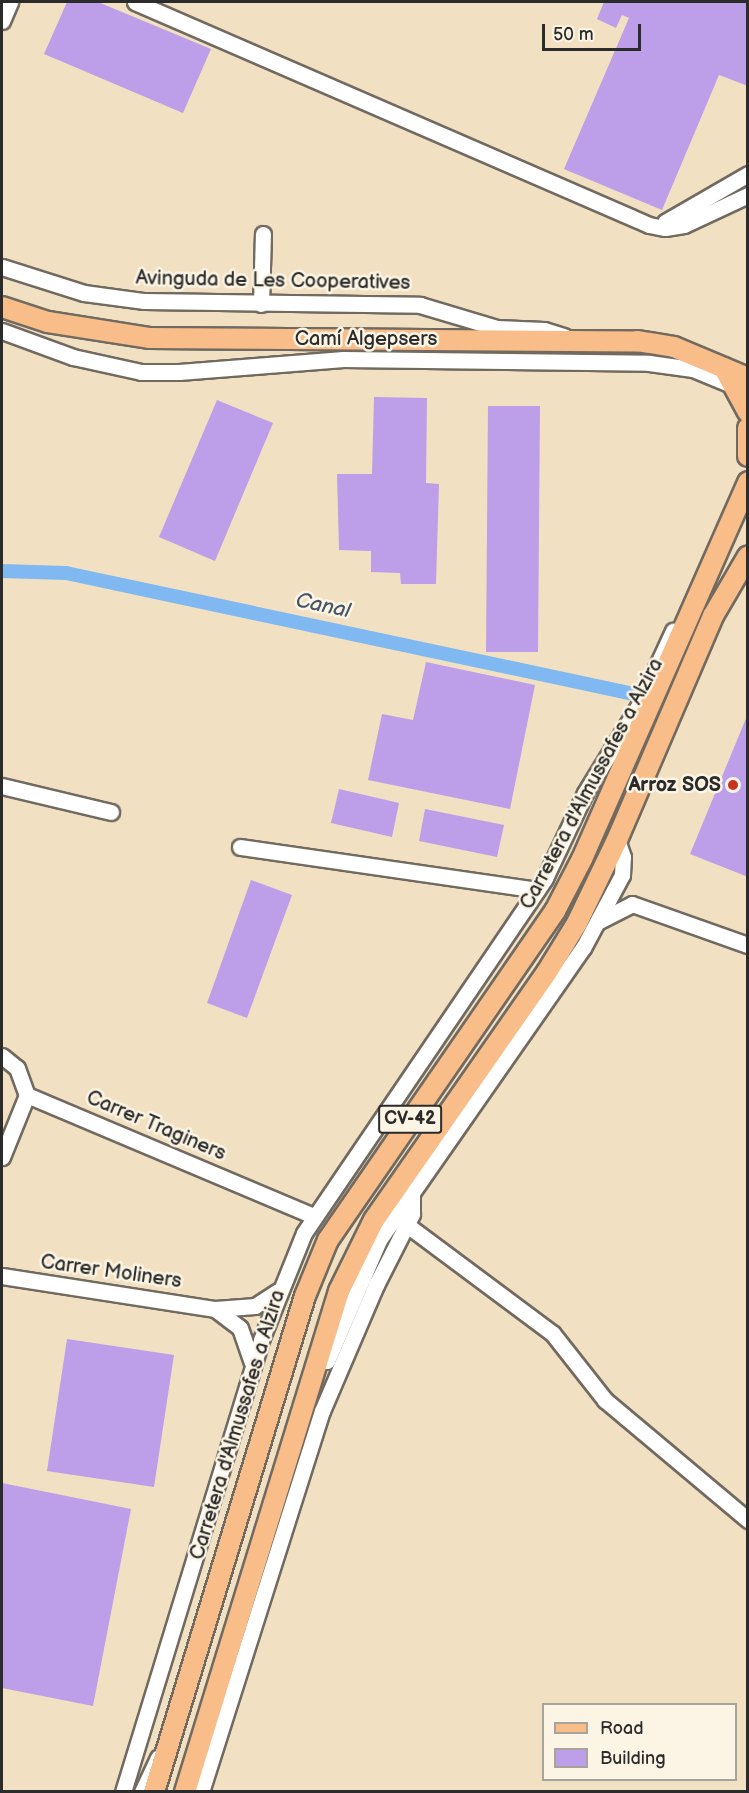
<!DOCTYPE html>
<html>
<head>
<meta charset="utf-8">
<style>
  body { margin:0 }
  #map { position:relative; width:749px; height:1793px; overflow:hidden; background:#f2e0c2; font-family:"Balsamiq Sans",sans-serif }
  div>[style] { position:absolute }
  .canal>* { height:14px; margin:-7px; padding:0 7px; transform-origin:7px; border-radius:7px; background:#80b9f1 }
  .building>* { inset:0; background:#bc9fe8 }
  .roads { filter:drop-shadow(2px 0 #716a60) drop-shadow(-2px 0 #716a60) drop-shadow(0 2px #716a60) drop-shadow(0 -2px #716a60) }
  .minor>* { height:15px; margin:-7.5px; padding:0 7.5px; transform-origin:7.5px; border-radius:7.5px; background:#fff }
  .major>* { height:20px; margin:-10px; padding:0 10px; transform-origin:10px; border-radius:10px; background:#f8bd88 }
  .dots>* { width:16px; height:16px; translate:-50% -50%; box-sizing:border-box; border:3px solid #fcf5e5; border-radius:50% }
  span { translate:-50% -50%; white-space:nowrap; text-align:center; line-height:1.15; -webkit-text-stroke:5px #fcf5e5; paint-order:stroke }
  .shield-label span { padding:2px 4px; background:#fcf5e5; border:2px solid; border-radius:4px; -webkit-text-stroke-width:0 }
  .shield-label { font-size:18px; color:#2b2b2b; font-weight:700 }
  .street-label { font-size:20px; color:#2b2b2b }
  .poi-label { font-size:20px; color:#2b2b2b; font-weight:700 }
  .right { translate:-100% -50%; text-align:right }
  .water-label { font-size:21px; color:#445666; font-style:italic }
  .frame { position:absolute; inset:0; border:3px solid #2b2b2b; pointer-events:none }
  .legend { position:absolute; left:542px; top:1703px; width:195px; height:78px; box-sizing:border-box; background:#fcf5e5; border:2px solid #a8a49b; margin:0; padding:8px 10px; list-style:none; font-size:18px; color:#2b2b2b }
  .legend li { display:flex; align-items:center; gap:12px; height:30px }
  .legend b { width:30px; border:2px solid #a8a49b }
  .scale { position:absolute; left:542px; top:24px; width:99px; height:27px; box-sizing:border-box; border:3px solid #2b2b2b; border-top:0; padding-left:8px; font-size:18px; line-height:21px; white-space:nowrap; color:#2b2b2b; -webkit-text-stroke:4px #fcf5e5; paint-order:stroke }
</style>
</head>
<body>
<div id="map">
  <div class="canal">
    <div style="left:2px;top:571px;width:64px;rotate:1.8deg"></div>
    <div style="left:66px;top:573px;width:581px;rotate:12.03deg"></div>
  </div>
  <div class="building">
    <div style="clip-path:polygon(67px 2px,98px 2px,211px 49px,183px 113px,44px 54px)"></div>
    <div style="clip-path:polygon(604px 2px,748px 2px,748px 86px,719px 75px,662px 210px,564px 169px,629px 18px,622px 15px,616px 28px,597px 19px)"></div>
    <div style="clip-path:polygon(374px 397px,427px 398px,426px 483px,439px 484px,436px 584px,401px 584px,400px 573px,371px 572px,371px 551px,339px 550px,337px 474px,372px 474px)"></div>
    <div style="clip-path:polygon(217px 400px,273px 423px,215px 561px,159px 537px)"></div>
    <div style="clip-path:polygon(488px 406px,540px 406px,538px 652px,486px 652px)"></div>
    <div style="clip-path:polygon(426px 662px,535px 685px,510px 809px,368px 780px,382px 714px,413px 720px)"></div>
    <div style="clip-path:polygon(747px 716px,748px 716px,748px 877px,690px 854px)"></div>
    <div style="clip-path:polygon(339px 789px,399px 803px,392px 837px,331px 823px)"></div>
    <div style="clip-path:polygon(425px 809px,504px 825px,497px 857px,419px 841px)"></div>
    <div style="clip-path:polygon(251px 880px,292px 895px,247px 1018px,207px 1003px)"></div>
    <div style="clip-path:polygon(67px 1339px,174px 1355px,154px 1487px,47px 1471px)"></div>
    <div style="clip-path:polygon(2px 1483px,131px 1509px,93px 1706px,2px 1688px)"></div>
  </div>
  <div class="roads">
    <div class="minor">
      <div style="left:135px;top:2px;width:560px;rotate:23.45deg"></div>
      <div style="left:649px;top:225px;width:16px;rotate:11deg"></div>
      <div style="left:665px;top:228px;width:19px;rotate:-9deg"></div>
      <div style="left:684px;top:225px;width:71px;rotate:-25.1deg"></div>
      <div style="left:2px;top:21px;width:21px;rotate:-67deg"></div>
      <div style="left:665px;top:222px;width:96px;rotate:-30deg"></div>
      <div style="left:2px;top:267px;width:86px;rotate:17.6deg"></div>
      <div style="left:84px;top:293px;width:61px;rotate:7.6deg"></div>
      <div style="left:144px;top:301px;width:276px;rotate:0.8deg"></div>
      <div style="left:420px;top:305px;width:80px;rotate:16.6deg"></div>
      <div style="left:497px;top:328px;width:47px;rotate:2.4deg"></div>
      <div style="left:544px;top:330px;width:21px;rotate:17deg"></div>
      <div style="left:261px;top:304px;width:70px;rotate:-88.4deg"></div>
      <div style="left:2px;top:331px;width:76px;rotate:20.1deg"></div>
      <div style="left:73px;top:357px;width:70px;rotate:12.4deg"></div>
      <div style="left:141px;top:372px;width:38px"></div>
      <div style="left:179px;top:372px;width:165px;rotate:-4.5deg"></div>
      <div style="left:343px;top:359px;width:306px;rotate:0.7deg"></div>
      <div style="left:649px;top:363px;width:44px;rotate:7.8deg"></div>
      <div style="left:693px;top:369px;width:44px;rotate:22.5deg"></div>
      <div style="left:2px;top:786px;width:112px;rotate:13.4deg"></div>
      <div style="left:240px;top:847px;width:300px;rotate:8.2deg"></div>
      <div style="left:599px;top:921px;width:37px;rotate:-27deg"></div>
      <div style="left:632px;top:904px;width:123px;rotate:19.5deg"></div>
      <div style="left:2px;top:1056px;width:19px;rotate:39deg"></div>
      <div style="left:17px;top:1068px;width:29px;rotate:70deg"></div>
      <div style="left:27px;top:1095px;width:67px;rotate:112deg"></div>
      <div style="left:27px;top:1095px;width:311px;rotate:22.9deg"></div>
      <div style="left:407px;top:1225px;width:182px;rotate:36.7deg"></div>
      <div style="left:553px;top:1334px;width:84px;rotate:51.8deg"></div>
      <div style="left:605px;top:1400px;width:187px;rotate:40deg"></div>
      <div style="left:2px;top:1276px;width:216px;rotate:8.8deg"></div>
      <div style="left:215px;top:1309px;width:40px;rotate:-4.3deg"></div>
      <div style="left:255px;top:1306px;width:27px;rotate:-33deg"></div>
      <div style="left:215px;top:1309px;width:31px;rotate:37deg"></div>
      <div style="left:240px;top:1328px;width:36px;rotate:71deg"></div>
      <div style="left:327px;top:1361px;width:132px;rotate:-66.7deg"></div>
      <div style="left:379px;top:1240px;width:356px;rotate:-55.1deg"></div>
      <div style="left:583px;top:948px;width:83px;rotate:-61.9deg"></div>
      <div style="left:622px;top:875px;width:18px;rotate:-87deg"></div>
      <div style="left:623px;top:857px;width:18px;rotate:-109deg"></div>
      <div style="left:123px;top:1792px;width:473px;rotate:-73deg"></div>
      <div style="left:261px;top:1340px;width:115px;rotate:-68.1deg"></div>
      <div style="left:304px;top:1233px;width:429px;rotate:-55.8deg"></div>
      <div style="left:545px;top:878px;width:94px;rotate:-64.8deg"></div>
      <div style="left:585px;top:793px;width:101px;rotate:-58.4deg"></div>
      <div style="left:638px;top:707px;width:84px;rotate:-65.3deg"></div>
      <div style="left:142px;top:1792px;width:38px;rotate:-65deg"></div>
      <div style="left:201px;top:1792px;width:400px;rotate:-72.4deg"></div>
      <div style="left:322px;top:1411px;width:137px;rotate:-66.8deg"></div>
      <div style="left:376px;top:1285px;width:80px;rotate:-63.1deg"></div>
      <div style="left:412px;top:1214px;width:22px;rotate:-90deg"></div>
    </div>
    <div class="major">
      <div style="left:2px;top:307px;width:48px;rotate:18.1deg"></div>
      <div style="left:48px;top:322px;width:102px;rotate:9deg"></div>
      <div style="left:149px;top:338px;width:488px;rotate:0.4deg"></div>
      <div style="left:637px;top:341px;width:37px;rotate:9deg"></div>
      <div style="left:674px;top:347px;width:80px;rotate:22.7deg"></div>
      <div style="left:724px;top:368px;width:50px;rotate:61.4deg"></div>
      <div style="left:748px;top:428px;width:28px;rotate:90deg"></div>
      <div style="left:154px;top:1792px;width:518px;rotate:-73.07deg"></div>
      <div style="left:305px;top:1296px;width:61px;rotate:-67.7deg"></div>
      <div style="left:328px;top:1240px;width:400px;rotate:-55.4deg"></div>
      <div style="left:555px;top:911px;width:59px;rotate:-62.6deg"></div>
      <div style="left:582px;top:859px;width:412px;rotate:-66.2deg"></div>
      <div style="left:185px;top:1792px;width:524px;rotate:-72.91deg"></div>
      <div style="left:339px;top:1291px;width:79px;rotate:-63.8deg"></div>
      <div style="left:374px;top:1220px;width:302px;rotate:-55.1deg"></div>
      <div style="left:547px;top:972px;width:57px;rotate:-58.5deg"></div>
      <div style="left:577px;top:923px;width:92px;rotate:-64.3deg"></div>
      <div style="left:617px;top:840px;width:244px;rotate:-66.8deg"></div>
      <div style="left:713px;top:616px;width:69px;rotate:-59.7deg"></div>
    </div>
  </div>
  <div class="dots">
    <div style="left:733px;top:785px;background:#c8321e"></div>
  </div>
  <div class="shield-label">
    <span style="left:410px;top:1119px">CV-42</span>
  </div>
  <div class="street-label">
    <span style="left:273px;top:281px;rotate:1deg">Avinguda de Les Cooperatives</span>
    <span style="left:366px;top:339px">Camí Algepsers</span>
    <span style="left:592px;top:784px;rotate:-62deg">Carretera d'Almussafes a Alzira</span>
    <span style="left:156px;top:1126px;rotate:23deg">Carrer Traginers</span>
    <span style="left:111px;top:1272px;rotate:8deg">Carrer Moliners</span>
    <span style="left:238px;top:1425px;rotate:-73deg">Carretera d'Almussafes a Alzira</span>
  </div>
  <div class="poi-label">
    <span class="right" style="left:721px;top:785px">Arroz SOS</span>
  </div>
  <div class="water-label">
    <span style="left:323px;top:606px;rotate:12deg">Canal</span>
  </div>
  <div class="frame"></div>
  <ul class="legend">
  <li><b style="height:8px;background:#f8bd88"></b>Road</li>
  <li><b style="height:16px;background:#bc9fe8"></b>Building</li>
  </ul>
  <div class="scale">50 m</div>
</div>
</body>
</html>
